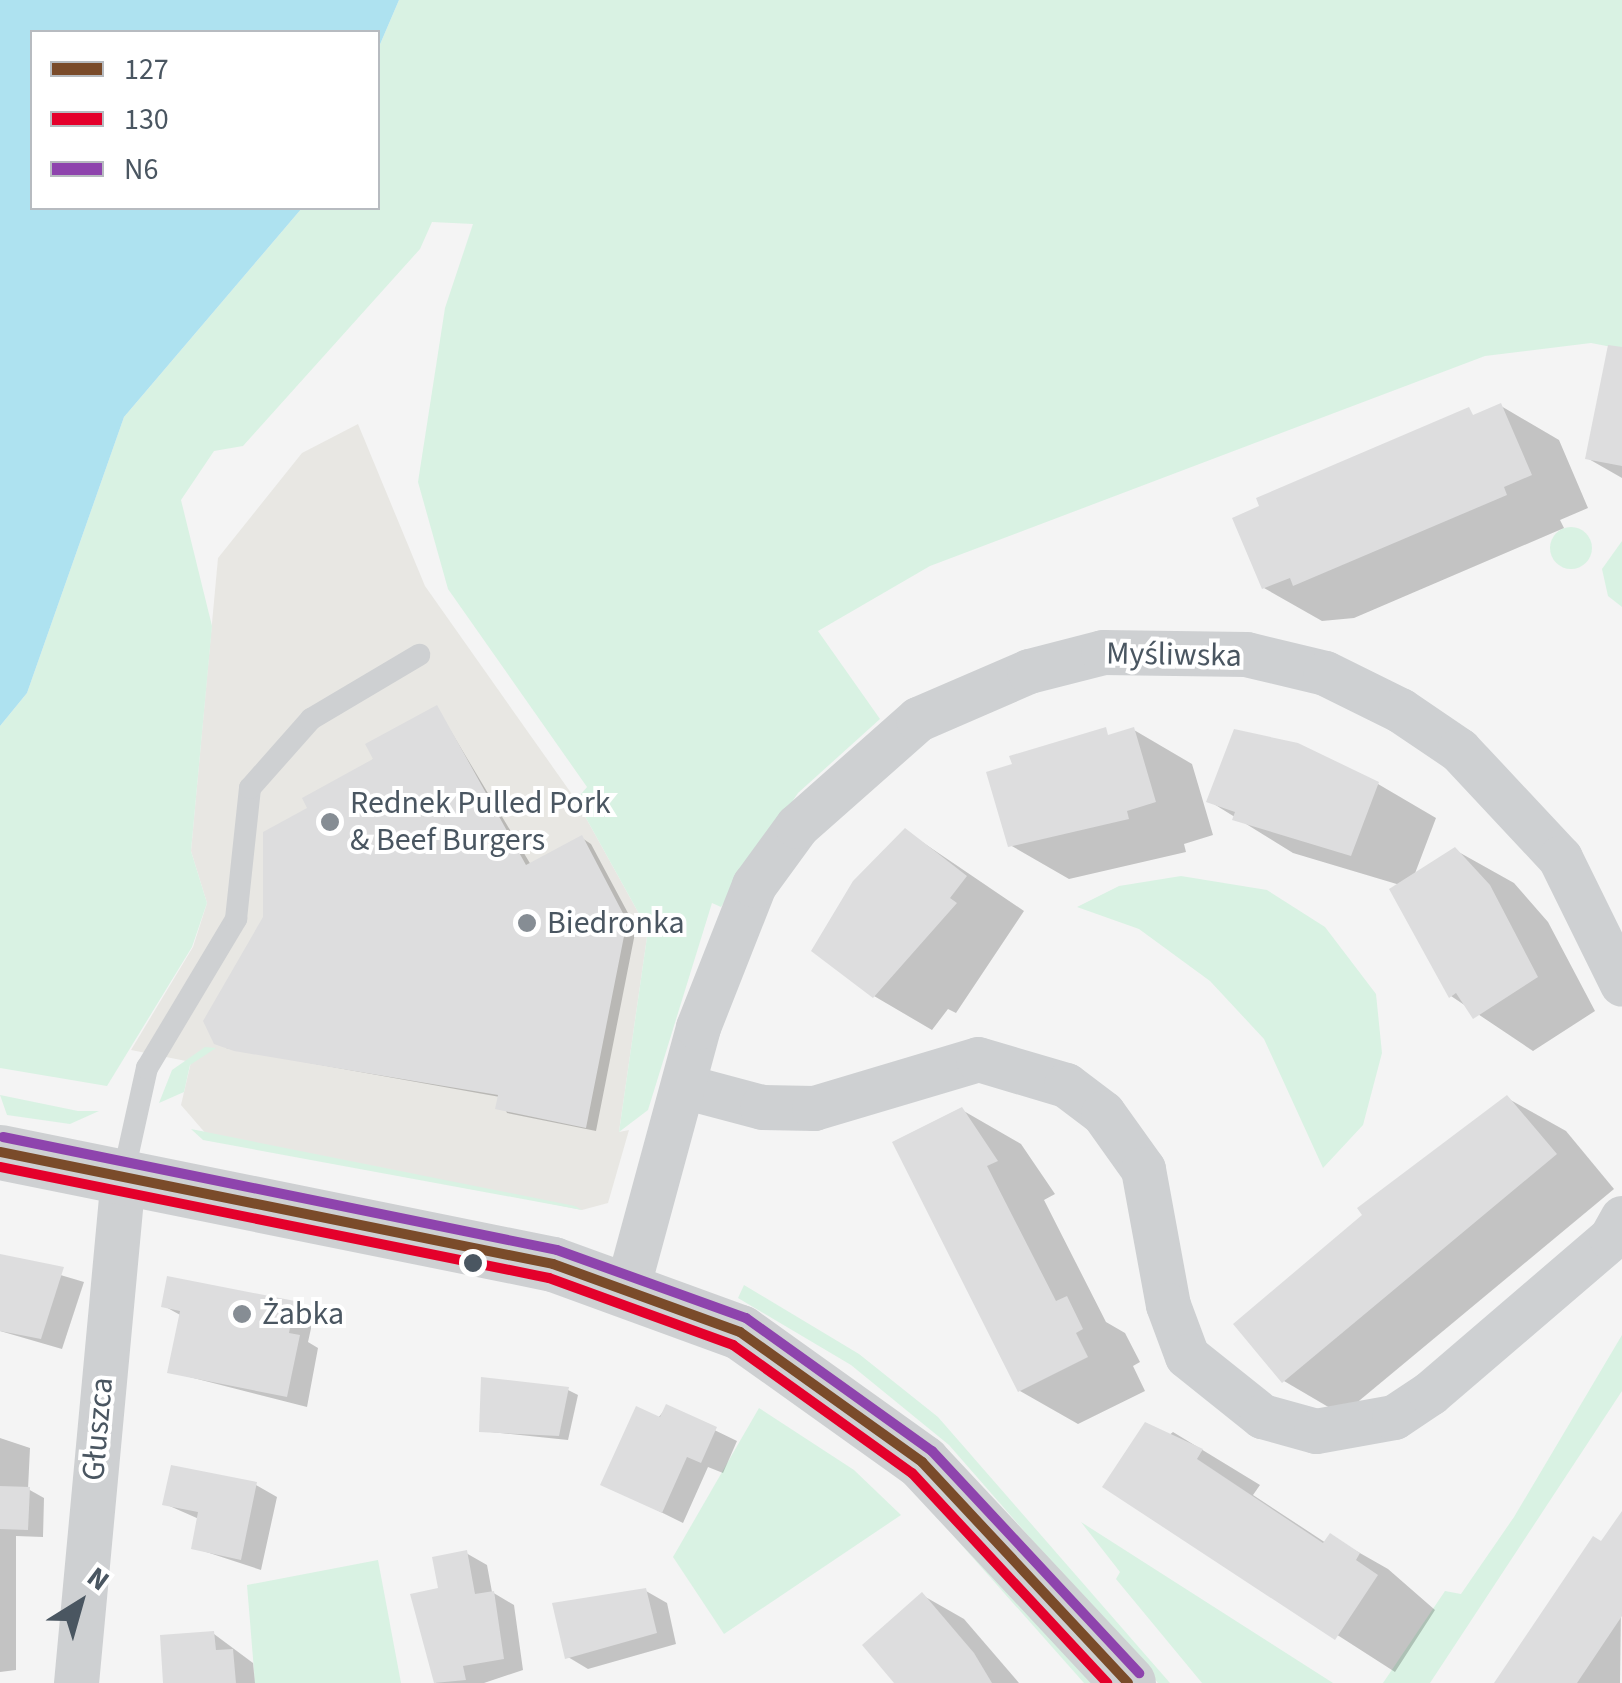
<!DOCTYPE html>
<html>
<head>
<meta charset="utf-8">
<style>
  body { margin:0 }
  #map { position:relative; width:1622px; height:1683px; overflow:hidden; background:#f4f4f4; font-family:"Source Sans 3",sans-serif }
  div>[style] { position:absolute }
  .commercial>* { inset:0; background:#e8e7e3 }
  .green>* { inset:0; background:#d9f2e3 }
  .round { border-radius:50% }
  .water>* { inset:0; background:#aee2f0 }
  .shadow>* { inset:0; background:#0003 }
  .building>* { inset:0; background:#ddddde }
  .service>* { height:22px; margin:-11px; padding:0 11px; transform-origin:11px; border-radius:11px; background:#ced0d2 }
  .minor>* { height:45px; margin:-22.5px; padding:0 22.5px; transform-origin:22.5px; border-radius:22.5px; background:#ced0d2 }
  .tertiary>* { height:55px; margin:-27.5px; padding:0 27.5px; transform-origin:27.5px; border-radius:27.5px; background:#ced0d2 }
  .bus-1>* { height:10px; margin:-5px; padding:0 5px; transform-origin:5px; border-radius:5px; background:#7a4b2a }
  .bus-2>* { height:10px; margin:-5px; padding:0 5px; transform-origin:5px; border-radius:5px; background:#e4002b }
  .bus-3>* { height:10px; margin:-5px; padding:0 5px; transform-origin:5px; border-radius:5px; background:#8e44ad }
  .dots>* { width:28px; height:28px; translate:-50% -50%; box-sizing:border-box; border:5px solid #fff; border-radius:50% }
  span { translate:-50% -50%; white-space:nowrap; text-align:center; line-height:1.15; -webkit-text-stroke:8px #fff; paint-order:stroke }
  .street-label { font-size:32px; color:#4a5661 }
  .poi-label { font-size:32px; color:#4a5661 }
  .left { translate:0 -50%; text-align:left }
  .legend { position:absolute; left:30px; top:30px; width:350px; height:180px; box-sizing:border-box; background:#fff; border:2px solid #b7bbc0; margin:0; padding:12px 18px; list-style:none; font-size:30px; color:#4a5661 }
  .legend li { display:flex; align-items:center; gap:20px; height:50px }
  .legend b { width:50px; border:2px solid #b7bbc0 }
  .north { position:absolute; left:30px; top:1553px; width:100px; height:100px; -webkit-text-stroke:8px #fff; paint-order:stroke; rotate:37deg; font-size:28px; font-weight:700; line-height:40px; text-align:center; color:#4a5661 }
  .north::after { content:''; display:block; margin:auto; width:35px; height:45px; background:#4a5661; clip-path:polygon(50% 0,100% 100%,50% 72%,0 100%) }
</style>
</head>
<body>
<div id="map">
  <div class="commercial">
    <div style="clip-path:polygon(358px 424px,425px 586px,576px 800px,648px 930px,619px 1132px,629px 1130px,608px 1203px,582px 1210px,207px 1135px,181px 1105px,191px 1062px,131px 1050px,193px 947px,207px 903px,191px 851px,218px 558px,302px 453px)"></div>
  </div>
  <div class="green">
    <div style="clip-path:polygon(399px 0,1622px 0,1622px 349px,1591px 343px,1485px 356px,930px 566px,818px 631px,880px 719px,798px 793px,721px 907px,712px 903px,648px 1110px,619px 1132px,648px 930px,576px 800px,587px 787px,448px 589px,418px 482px,445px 308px,473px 224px,432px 222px,420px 249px,243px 446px,214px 451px,181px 500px,212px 626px,191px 851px,207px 903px,192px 947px,107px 1086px,0 1068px,0 726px,27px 693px,124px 417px,302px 208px,378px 208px,378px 49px)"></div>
    <div class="round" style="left:1550px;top:527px;width:42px;height:42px"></div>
    <div style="clip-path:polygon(1622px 541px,1622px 607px,1608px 596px,1602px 569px)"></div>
    <div style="clip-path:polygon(1181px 876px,1267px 890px,1325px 927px,1376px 994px,1382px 1053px,1363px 1125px,1323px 1168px,1264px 1039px,1210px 981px,1139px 929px,1077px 907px,1119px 886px)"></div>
    <div style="clip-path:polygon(205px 1047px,216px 1048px,190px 1065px,184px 1092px,159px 1103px,172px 1070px)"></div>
    <div style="clip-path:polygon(0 1095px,78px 1111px,99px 1111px,70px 1124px,7px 1115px)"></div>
    <div style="clip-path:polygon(191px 1129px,575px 1206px,582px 1210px,203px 1140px)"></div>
    <div style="clip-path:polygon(744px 1285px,859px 1354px,938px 1417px,1170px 1683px,1158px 1683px,1136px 1659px,949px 1445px,851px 1365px,738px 1298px)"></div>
    <div style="clip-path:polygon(1622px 1335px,1622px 1391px,1430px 1683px,1383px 1683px,1445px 1591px,1461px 1594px,1514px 1517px)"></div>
    <div style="clip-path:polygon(759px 1408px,854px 1470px,901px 1515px,724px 1634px,673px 1557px)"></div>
    <div style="clip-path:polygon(1081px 1522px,1333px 1683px,1202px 1683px,1116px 1579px,1120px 1572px)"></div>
    <div style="clip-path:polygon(950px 1532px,1100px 1683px,1084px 1683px)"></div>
    <div style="clip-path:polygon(378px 1560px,401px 1683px,255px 1683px,247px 1585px)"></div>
  </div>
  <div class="water">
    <div style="clip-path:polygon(0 0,399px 0,378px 49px,378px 32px,32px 32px,32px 208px,302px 208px,124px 417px,27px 693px,0 726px)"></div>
  </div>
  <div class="shadow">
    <div style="clip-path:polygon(1622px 389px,1622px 478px,1587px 458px)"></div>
    <div style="clip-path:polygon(1501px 406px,1559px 440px,1588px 508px,1560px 520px,1564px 528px,1354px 618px,1322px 621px,1264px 588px)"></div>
    <div style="clip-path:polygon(437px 708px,531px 865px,582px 838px,591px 844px,636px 928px,596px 1131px,507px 1113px,500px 1097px,226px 1048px,265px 917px,310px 810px)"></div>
    <div style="clip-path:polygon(1134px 730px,1192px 764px,1213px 835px,1184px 844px,1186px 852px,1069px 879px,1010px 845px)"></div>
    <div style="clip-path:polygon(1378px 784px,1436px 818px,1414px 876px,1455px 850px,1514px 883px,1548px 922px,1595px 1011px,1533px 1051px,1451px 996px,1400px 885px,1293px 853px,1209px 801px)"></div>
    <div style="clip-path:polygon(906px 831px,1024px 911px,956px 1013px,948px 1009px,932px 1030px,874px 996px)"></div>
    <div style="clip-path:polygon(1507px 1098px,1566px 1131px,1614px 1189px,1342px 1415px,1284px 1381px,1236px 1324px)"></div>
    <div style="clip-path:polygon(962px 1110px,1021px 1144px,1055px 1194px,1044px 1200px,1106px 1322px,1125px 1333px,1140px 1362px,1133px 1366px,1145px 1391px,1078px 1424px,1020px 1391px)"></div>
    <div style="clip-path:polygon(0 1257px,84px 1282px,62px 1349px,0 1331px)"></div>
    <div style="clip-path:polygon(294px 1304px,314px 1315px,308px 1342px,318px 1348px,307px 1407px,170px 1372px,182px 1316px,164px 1306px)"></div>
    <div style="clip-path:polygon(568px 1390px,578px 1395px,568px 1440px,481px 1431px)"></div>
    <div style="clip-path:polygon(667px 1407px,737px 1441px,723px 1473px,708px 1467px,683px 1523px,604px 1484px)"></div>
    <div style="clip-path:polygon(1173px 1432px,1260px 1485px,1253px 1495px,1326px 1543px,1330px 1536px,1388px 1569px,1435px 1610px,1395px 1672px,1105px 1486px)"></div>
    <div style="clip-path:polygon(0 1438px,30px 1448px,28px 1489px,44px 1498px,43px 1537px,16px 1536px,16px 1670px,0 1672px)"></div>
    <div style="clip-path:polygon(256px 1485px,277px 1497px,261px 1570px,194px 1548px,199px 1519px,165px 1504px)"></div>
    <div style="clip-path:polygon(1622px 1525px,1620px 1683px,1496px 1683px,1602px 1544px)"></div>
    <div style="clip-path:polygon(466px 1553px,487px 1565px,492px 1592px,514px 1605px,523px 1670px,484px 1683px,436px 1683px,413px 1595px,440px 1590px)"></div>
    <div style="clip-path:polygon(646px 1591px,667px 1603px,676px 1644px,588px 1669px,568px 1657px)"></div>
    <div style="clip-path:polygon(922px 1595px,964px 1619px,1019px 1683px,897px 1683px)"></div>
    <div style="clip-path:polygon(214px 1634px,253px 1663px,255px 1683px,166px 1683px)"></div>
  </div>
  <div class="building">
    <div style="clip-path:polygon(1608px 345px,1622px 347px,1622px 466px,1585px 459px)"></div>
    <div style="clip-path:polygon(1501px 403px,1532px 475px,1504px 487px,1507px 495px,1293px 586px,1290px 578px,1262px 589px,1232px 518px,1259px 506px,1256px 498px,1469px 407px,1473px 415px)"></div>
    <div style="clip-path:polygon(437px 705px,526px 865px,582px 835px,627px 921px,586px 1128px,495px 1109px,498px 1095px,234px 1051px,214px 1044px,203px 1021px,263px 917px,263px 832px,307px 808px,302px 798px,373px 759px,365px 744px)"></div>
    <div style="clip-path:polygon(1106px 727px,1108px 735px,1134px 727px,1156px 802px,1127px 811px,1129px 819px,1008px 847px,986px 772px,1012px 764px,1009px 756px)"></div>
    <div style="clip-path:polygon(1234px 729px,1298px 743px,1379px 782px,1351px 856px,1232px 820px,1235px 812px,1206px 802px)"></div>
    <div style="clip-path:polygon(905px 828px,967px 876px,950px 898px,957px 903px,873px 998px,811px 951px,853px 881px)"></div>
    <div style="clip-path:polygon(1455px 847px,1490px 885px,1538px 977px,1473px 1019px,1456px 993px,1449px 998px,1389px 889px)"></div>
    <div style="clip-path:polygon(1507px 1095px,1557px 1154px,1282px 1383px,1233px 1324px,1362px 1215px,1357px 1208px)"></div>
    <div style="clip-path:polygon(962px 1107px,998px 1161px,987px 1166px,1056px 1301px,1067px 1296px,1083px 1329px,1076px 1333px,1088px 1357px,1018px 1392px,892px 1142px)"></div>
    <div style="clip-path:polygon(0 1254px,64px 1267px,41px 1339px,0 1331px)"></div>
    <div style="clip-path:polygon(167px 1276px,295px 1301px,289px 1333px,300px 1335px,287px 1397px,167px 1373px,180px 1311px,161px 1307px)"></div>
    <div style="clip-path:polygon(481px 1377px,569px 1387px,559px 1436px,479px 1432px)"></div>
    <div style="clip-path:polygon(666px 1404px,717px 1427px,701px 1463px,687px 1457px,662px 1513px,600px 1485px,636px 1406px,660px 1417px)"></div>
    <div style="clip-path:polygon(1145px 1422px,1203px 1449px,1197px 1459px,1323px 1543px,1330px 1533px,1360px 1553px,1356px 1560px,1378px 1575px,1335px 1640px,1102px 1487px)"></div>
    <div style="clip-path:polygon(171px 1465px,257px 1482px,241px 1560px,191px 1549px,198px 1512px,162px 1505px)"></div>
    <div style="clip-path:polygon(0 1486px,30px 1487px,28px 1530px,0 1529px)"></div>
    <div style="clip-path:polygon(1622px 1511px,1622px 1616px,1577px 1683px,1494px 1683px,1593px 1536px,1601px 1541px)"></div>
    <div style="clip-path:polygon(467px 1550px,475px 1594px,494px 1591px,504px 1659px,463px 1666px,466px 1680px,434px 1683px,410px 1594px,438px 1588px,432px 1557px)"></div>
    <div style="clip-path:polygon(646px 1588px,657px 1633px,565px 1659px,552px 1603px)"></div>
    <div style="clip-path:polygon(922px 1592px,974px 1653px,992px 1683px,894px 1683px,862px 1645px)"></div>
    <div style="clip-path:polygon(214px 1631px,216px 1650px,233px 1649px,236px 1683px,163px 1683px,160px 1635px)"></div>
  </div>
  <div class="service">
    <div style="left:123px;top:1176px;width:111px;rotate:-77.5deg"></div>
    <div style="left:147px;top:1068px;width:174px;rotate:-59.1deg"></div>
    <div style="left:236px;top:919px;width:132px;rotate:-83.9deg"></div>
    <div style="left:250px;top:788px;width:92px;rotate:-48.5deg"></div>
    <div style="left:311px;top:719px;width:126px;rotate:-30.7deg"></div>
  </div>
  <div class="minor">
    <div style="left:683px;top:1086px;width:82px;rotate:14.9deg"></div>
    <div style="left:762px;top:1107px;width:52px;rotate:1.1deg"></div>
    <div style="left:814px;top:1108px;width:171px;rotate:-16.6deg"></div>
    <div style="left:978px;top:1059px;width:92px;rotate:16.5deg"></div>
    <div style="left:1066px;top:1085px;width:46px;rotate:37.1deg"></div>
    <div style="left:1103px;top:1113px;width:69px;rotate:54.5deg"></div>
    <div style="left:1143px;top:1169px;width:138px;rotate:79.6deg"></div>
    <div style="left:1168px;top:1305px;width:54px;rotate:69.6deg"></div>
    <div style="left:1187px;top:1356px;width:96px;rotate:38.7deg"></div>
    <div style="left:1262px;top:1416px;width:56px;rotate:15.5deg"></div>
    <div style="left:1316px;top:1431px;width:79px;rotate:-10.2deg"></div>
    <div style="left:1394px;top:1417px;width:43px;rotate:-33.7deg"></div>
    <div style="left:1430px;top:1393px;width:238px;rotate:-40.6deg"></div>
    <div style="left:1611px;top:1238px;width:23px;rotate:-61deg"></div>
    <div style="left:628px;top:1285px;width:267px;rotate:-74.8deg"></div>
    <div style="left:698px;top:1027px;width:153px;rotate:-68.5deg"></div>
    <div style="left:754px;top:885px;width:73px;rotate:-53.9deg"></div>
    <div style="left:797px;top:826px;width:162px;rotate:-41.5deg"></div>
    <div style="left:918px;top:719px;width:121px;rotate:-23.4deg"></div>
    <div style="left:1029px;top:671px;width:76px;rotate:-14.4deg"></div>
    <div style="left:1103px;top:652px;width:143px;rotate:0.8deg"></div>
    <div style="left:1246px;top:654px;width:81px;rotate:13.5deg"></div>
    <div style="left:1325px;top:673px;width:84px;rotate:26.3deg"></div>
    <div style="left:1400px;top:710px;width:71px;rotate:34.1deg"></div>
    <div style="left:1459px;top:750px;width:148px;rotate:46.9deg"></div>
    <div style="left:1560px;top:858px;width:140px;rotate:63.8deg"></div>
    <div style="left:76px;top:1683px;width:509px;rotate:-84.7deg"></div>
  </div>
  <div class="tertiary">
    <div style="left:0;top:1152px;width:564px;rotate:11.45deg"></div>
    <div style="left:553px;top:1264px;width:199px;rotate:20deg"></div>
    <div style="left:740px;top:1332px;width:224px;rotate:35.5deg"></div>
    <div style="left:922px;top:1462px;width:302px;rotate:47deg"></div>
  </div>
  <div class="bus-1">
    <div style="left:0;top:1152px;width:564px;rotate:11.45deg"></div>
    <div style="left:553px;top:1264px;width:199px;rotate:20deg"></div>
    <div style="left:740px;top:1332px;width:224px;rotate:35.5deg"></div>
    <div style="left:922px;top:1462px;width:302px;rotate:47deg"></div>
  </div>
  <div class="bus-2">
    <div style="left:0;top:1167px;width:560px;rotate:11.43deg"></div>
    <div style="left:549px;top:1278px;width:196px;rotate:20deg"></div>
    <div style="left:733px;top:1345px;width:220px;rotate:35.6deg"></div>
    <div style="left:912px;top:1473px;width:287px;rotate:47.1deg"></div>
  </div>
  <div class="bus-3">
    <div style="left:3px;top:1137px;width:565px;rotate:11.53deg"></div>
    <div style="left:557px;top:1250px;width:201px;rotate:19.8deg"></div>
    <div style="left:746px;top:1318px;width:229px;rotate:35.6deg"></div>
    <div style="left:932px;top:1451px;width:304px;rotate:47deg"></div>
  </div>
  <div class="dots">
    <div style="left:330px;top:822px;background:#868d94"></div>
    <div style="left:527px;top:923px;background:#868d94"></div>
    <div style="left:473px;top:1263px;background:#4a5661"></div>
    <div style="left:242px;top:1314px;background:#868d94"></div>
  </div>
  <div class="street-label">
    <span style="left:1174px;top:655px;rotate:1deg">Myśliwska</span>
    <span style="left:98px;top:1429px;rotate:-85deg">Głuszca</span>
  </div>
  <div class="poi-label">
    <span class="left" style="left:350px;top:822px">Rednek Pulled Pork<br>&amp; Beef Burgers</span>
    <span class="left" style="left:547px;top:923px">Biedronka</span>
    <span class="left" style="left:262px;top:1314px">Żabka</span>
  </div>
  <ul class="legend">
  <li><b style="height:12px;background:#7a4b2a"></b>127</li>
  <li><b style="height:12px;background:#e4002b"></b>130</li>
  <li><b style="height:12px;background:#8e44ad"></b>N6</li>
  </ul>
  <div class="north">N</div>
</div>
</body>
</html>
